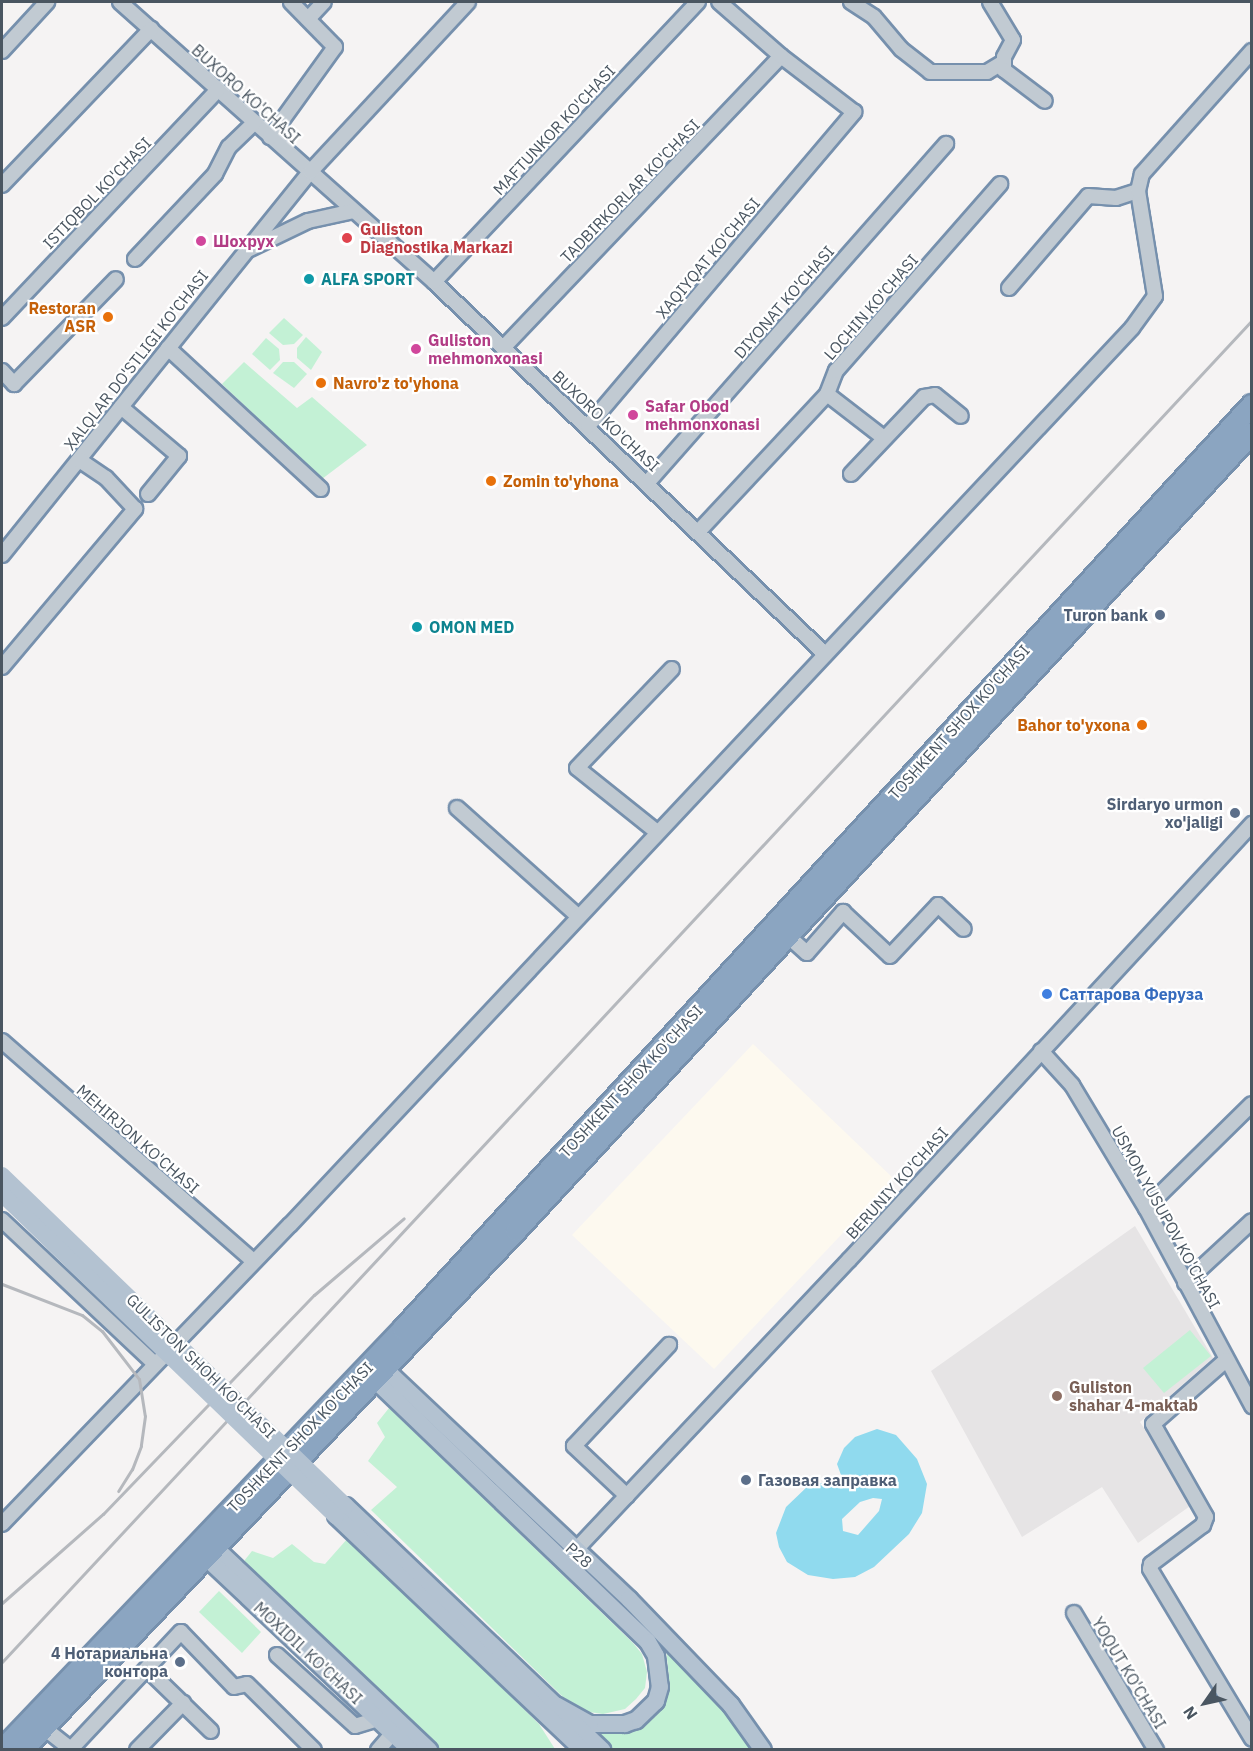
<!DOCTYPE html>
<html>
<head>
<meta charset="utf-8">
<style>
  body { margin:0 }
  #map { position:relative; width:1253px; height:1751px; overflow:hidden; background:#f5f3f3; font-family:"IBM Plex Sans",sans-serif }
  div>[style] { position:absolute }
  .commercial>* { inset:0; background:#fdf9ef }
  .education>* { inset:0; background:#e6e4e5 }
  .green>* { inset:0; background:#c3f1d5 }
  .water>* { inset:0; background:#90daee }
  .roads { filter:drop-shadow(2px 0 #7690ad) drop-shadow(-2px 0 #7690ad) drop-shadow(0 2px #7690ad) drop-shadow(0 -2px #7690ad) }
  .minor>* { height:14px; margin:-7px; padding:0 7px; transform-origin:7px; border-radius:7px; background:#c1cad2 }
  .major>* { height:16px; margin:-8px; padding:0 8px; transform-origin:8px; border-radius:8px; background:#b3c2d1 }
  .highway>* { height:20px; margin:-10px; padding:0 10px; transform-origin:10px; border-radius:10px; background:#8ba5c1 }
  .rail>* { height:3px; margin:-1.5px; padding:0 1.5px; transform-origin:1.5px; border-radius:1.5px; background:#b5b8bd }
  .major-bridge>* { height:16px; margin:-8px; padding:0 8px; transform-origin:8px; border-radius:8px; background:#b3c2d1 }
  .dots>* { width:16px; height:16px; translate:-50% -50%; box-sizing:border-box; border:3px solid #fff; border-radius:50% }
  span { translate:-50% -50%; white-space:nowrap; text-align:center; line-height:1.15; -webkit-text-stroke:4.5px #fff; paint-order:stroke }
  .street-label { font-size:16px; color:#4a5661 }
  .health-label { font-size:16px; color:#be3a42; font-weight:700 }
  .left { translate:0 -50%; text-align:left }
  .hotel-label { font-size:16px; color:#b23c85; font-weight:700 }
  .culture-label { font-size:16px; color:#0d838f; font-weight:700 }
  .food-label { font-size:16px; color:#c56008; font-weight:700 }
  .right { translate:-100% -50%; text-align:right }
  .service-label { font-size:16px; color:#4e5e75; font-weight:700 }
  .shop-label { font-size:16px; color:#366cbe; font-weight:700 }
  .education-label { font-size:16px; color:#785e54; font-weight:700 }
  .frame { position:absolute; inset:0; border:3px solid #4a5661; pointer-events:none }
  .north { position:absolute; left:1175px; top:1673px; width:60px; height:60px; -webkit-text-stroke:4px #fff; paint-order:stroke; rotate:236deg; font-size:16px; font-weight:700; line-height:24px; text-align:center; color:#4a5661 }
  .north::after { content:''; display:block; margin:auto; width:21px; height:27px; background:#4a5661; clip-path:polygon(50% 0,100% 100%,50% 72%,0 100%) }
</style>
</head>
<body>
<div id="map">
  <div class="commercial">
    <div style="clip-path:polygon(753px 1044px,894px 1179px,714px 1369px,572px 1235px)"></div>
  </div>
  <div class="education">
    <div style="clip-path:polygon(1135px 1226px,1213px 1358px,1140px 1422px,1193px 1504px,1138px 1543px,1102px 1487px,1022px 1537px,931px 1371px)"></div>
  </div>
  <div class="green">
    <div style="clip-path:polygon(284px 318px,303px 335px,294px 344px,283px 345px,269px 333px)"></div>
    <div style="clip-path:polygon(306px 337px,322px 352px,311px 370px,297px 358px,297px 348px)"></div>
    <div style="clip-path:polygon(266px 338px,279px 349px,280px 360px,270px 370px,252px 354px)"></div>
    <div style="clip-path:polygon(244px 362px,297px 408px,312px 397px,367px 445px,322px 479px,222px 384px)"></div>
    <div style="clip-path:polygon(283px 362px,294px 362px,307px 374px,294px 388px,273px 373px)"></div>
    <div style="clip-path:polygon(1190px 1330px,1211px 1356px,1164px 1393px,1143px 1368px)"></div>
    <div style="clip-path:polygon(389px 1408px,633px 1643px,642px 1654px,647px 1672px,645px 1688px,636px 1699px,625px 1709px,603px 1714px,589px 1712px,563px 1697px,371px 1510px,397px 1487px,368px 1461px,385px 1437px,377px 1423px)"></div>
    <div style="clip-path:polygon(348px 1538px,539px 1724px,555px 1749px,440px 1749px,244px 1561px,252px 1551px,273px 1558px,292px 1544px,314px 1562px,325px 1564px)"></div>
    <div style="clip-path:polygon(219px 1591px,261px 1632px,242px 1653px,199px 1612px)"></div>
    <div style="clip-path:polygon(666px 1647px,729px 1712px,755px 1749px,609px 1749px,591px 1732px,629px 1733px,655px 1717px,670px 1689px)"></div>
  </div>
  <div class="water">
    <div style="clip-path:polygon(evenodd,877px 1429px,896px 1435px,917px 1459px,927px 1484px,922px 1513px,909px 1534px,874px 1567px,855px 1577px,833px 1579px,808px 1575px,787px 1562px,779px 1547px,776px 1533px,786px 1507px,809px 1485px,834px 1481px,841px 1475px,837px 1464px,844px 1448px,855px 1437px,877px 1429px,873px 1498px,882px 1499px,879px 1511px,858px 1535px,843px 1531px,842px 1519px,860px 1502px,873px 1498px)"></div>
  </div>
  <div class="roads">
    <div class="minor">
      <div style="left:120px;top:2px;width:421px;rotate:41.7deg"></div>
      <div style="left:434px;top:282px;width:538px;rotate:43.57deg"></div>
      <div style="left:851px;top:2px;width:27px;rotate:33deg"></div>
      <div style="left:874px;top:17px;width:42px;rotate:49.8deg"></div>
      <div style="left:901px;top:49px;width:37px;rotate:38deg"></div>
      <div style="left:930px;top:72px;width:57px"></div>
      <div style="left:987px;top:72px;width:17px;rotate:-31deg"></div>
      <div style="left:990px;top:2px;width:44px;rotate:58.8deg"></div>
      <div style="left:1013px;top:40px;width:19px;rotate:118deg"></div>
      <div style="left:1004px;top:57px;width:13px;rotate:90deg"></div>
      <div style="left:1004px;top:70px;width:51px;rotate:37.1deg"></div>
      <div style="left:308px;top:19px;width:23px;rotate:-47deg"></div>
      <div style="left:2px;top:51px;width:67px;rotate:-47.4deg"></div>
      <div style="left:270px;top:137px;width:111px;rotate:-54.2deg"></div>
      <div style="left:335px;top:47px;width:63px;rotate:-134.4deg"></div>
      <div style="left:2px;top:185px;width:216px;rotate:-46.3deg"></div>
      <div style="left:250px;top:249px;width:64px;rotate:-25.8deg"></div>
      <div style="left:308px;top:221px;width:46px;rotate:-12.5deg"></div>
      <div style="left:135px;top:259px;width:117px;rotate:-46.7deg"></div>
      <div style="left:215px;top:174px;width:30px;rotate:-63deg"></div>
      <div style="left:229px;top:147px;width:35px;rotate:-44deg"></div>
      <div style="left:434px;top:282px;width:385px;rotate:-46.7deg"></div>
      <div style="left:1009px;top:288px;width:121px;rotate:-49.3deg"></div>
      <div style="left:1088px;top:196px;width:28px;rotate:4deg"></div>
      <div style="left:1116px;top:198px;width:23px;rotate:-18deg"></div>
      <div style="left:2px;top:318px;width:313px;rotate:-46.6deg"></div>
      <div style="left:168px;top:348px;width:208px;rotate:42.7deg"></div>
      <div style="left:503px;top:348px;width:403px;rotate:-46.4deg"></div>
      <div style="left:2px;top:371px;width:18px;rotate:47deg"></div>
      <div style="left:14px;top:384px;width:146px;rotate:-45.8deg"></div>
      <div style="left:827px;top:394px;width:72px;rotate:37.7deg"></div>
      <div style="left:121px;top:407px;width:76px;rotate:40.2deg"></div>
      <div style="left:179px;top:456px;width:49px;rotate:129.2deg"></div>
      <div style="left:588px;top:426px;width:412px;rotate:-49.7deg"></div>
      <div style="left:854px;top:112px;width:92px;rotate:-142.5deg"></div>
      <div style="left:781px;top:56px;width:82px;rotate:-138.9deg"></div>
      <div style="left:851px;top:474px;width:106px;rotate:-46.5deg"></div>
      <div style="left:924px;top:397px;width:11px;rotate:-10deg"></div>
      <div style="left:935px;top:395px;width:33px;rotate:39deg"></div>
      <div style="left:648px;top:482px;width:451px;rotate:-48.6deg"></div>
      <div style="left:698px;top:532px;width:189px;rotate:-46.9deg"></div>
      <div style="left:827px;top:394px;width:25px;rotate:-69deg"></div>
      <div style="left:836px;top:371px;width:249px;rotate:-48.7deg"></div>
      <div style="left:2px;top:555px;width:491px;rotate:-51.2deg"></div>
      <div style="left:310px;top:172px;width:232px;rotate:-47.1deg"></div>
      <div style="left:2px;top:667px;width:207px;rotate:-49.9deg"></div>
      <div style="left:135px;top:509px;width:42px;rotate:-133.1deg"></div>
      <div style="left:106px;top:478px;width:32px;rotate:-146deg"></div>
      <div style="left:457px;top:808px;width:162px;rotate:41.8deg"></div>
      <div style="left:657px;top:832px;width:102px;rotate:-141.3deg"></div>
      <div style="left:577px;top:768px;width:137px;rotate:-46.2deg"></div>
      <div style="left:789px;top:937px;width:24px;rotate:42deg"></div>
      <div style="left:807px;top:953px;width:55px;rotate:-48.7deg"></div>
      <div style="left:843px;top:912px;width:64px;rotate:43.1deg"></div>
      <div style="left:890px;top:956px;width:70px;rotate:-46.7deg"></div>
      <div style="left:938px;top:905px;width:35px;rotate:43deg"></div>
      <div style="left:2px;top:1041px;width:334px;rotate:41.2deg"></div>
      <div style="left:1041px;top:1051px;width:46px;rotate:47.6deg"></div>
      <div style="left:1072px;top:1085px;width:144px;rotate:59deg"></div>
      <div style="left:1146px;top:1208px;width:225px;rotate:61.8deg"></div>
      <div style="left:1146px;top:1208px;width:148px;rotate:-44.5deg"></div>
      <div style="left:2px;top:1220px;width:210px;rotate:43.3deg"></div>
      <div style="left:1185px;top:1283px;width:91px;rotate:-42.8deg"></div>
      <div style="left:1226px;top:1360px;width:97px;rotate:138.8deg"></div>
      <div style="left:1153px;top:1424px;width:107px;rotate:60.3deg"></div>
      <div style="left:1206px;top:1517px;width:9px;rotate:111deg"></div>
      <div style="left:1203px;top:1525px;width:65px;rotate:143.1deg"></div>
      <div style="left:1151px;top:1564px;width:5px;rotate:101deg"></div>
      <div style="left:1150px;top:1569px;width:198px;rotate:59deg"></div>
      <div style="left:627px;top:1496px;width:73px;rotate:-136.7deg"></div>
      <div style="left:574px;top:1446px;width:139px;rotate:-46.8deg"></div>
      <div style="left:2px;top:1524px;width:415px;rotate:-46.1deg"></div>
      <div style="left:290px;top:1225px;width:1230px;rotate:-46.81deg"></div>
      <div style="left:1132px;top:328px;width:39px;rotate:-54deg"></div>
      <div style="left:1155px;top:296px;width:106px;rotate:-99.2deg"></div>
      <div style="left:1138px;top:191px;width:17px;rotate:-77deg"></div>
      <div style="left:1142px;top:174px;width:165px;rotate:-48.2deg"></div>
      <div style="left:570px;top:1556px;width:407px;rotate:-46.7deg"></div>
      <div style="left:849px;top:1260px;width:594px;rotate:-47.25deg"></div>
      <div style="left:1074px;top:1613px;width:160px;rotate:59.1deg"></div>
      <div style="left:277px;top:1655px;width:105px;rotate:42.3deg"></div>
      <div style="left:355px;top:1726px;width:24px;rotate:-17deg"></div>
      <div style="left:147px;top:1669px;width:89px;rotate:44.1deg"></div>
      <div style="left:44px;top:1728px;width:36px;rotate:38deg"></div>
      <div style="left:70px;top:1750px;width:162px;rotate:-46.8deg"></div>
      <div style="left:181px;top:1632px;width:76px;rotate:46.1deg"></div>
      <div style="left:234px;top:1687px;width:13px;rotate:-13deg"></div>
      <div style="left:247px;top:1684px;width:94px;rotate:44.6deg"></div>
      <div style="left:137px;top:1750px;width:66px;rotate:-45.6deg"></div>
      <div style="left:378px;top:1750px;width:23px;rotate:-49deg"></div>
    </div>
    <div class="major">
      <div style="left:385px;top:1369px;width:335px;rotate:43.3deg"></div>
      <div style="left:629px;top:1599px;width:147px;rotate:46.1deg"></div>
      <div style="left:731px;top:1705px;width:55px;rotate:54.6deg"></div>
      <div style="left:375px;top:1380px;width:378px;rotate:43.8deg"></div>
      <div style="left:648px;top:1642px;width:16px;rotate:60deg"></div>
      <div style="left:656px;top:1656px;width:31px;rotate:83deg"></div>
      <div style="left:660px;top:1687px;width:15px;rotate:106deg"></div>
      <div style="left:656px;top:1701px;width:28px;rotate:136deg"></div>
      <div style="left:636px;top:1720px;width:12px;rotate:160deg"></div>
      <div style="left:625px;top:1724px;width:35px;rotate:180deg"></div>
      <div style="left:590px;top:1724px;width:38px;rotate:-151deg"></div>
      <div style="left:346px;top:1506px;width:354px;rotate:43.6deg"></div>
      <div style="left:336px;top:1516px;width:340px;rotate:43.5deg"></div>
      <div style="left:207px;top:1540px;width:306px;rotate:43.4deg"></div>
      <div style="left:197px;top:1549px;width:293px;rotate:43.3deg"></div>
    </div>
    <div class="highway">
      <div style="left:2px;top:1750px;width:581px;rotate:-46.39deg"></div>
      <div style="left:403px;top:1329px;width:1255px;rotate:-47.42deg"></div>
      <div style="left:23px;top:1750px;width:716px;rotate:-46.47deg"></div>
      <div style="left:516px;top:1231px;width:1086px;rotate:-47.31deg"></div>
    </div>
  </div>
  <div class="rail">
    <div style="left:2px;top:1284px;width:86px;rotate:21.2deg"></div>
    <div style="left:82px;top:1315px;width:26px;rotate:39deg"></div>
    <div style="left:102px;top:1331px;width:61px;rotate:52.4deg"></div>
    <div style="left:139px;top:1379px;width:37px;rotate:81deg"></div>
    <div style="left:145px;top:1416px;width:30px;rotate:98deg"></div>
    <div style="left:141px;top:1446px;width:25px;rotate:111deg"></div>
    <div style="left:132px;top:1469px;width:26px;rotate:122deg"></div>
    <div style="left:2px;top:1603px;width:135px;rotate:-41.4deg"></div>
    <div style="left:103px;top:1514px;width:304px;rotate:-46.1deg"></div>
    <div style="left:314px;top:1295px;width:118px;rotate:-40.5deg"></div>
    <div style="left:2px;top:1662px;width:1834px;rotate:-47.03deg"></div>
  </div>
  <div class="major-bridge">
    <div style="left:2px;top:1175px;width:477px;rotate:43.9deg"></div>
    <div style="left:2px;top:1194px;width:464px;rotate:44deg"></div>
  </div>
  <div class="dots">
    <div style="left:347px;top:238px;background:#e0444e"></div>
    <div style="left:201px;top:241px;background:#d1479c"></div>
    <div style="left:309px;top:279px;background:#0f9aa8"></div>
    <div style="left:108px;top:317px;background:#e8710a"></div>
    <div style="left:416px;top:349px;background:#d1479c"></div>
    <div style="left:321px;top:383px;background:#e8710a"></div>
    <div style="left:633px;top:415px;background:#d1479c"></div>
    <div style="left:491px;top:481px;background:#e8710a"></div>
    <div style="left:1160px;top:615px;background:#5c6f8a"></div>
    <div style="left:417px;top:627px;background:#0f9aa8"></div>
    <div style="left:1142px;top:725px;background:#e8710a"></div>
    <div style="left:1235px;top:813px;background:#5c6f8a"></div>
    <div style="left:1047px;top:994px;background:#3f7fe0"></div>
    <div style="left:1057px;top:1396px;background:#8d6e63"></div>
    <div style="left:746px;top:1480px;background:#5c6f8a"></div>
    <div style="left:180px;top:1662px;background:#5c6f8a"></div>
  </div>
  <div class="street-label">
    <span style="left:246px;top:94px;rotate:42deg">BUXORO KO'CHASI</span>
    <span style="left:554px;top:130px;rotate:-47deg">MAFTUNKOR KO'CHASI</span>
    <span style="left:630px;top:191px;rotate:-46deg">TADBIRKORLAR KO'CHASI</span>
    <span style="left:97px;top:193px;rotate:-46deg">ISTIQBOL KO'CHASI</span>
    <span style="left:708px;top:258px;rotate:-50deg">XAQIYQAT KO'CHASI</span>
    <span style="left:784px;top:302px;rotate:-49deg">DIYONAT KO'CHASI</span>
    <span style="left:871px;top:307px;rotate:-49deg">LOCHIN KO'CHASI</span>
    <span style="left:136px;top:360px;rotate:-52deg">XALQLAR DO'STLIGI KO'CHASI</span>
    <span style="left:606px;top:421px;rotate:43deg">BUXORO KO'CHASI</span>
    <span style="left:959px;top:722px;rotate:-48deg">TOSHKENT SHOX KO'CHASI</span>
    <span style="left:631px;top:1081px;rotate:-47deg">TOSHKENT SHOX KO'CHASI</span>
    <span style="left:138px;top:1139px;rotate:41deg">MEHIRJON KO'CHASI</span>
    <span style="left:897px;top:1183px;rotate:-48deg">BERUNIY KO'CHASI</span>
    <span style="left:1166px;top:1217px;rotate:61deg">USMON YUSUPOV KO'CHASI</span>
    <span style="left:201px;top:1366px;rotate:44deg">GULISTON SHOH KO'CHASI</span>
    <span style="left:300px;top:1437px;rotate:-46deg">TOSHKENT SHOX KO'CHASI</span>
    <span style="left:579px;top:1555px;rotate:42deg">Р28</span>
    <span style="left:308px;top:1653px;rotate:43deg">MOXIDIL KO'CHASI</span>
    <span style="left:1129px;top:1673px;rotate:59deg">YOQUT KO'CHASI</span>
  </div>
  <div class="health-label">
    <span class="left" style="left:360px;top:238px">Guliston<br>Diagnostika Markazi</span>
  </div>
  <div class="hotel-label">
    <span class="left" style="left:213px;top:241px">Шохрух</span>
    <span class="left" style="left:428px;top:349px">Guliston<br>mehmonxonasi</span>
    <span class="left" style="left:645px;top:415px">Safar Obod<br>mehmonxonasi</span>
  </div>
  <div class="culture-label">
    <span class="left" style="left:321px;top:279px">ALFA SPORT</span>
    <span class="left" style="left:429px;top:627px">OMON MED</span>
  </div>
  <div class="food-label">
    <span class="right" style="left:96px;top:317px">Restoran<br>ASR</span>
    <span class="left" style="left:333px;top:383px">Navro'z to'yhona</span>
    <span class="left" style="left:503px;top:481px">Zomin to'yhona</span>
    <span class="right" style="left:1130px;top:725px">Bahor to'yxona</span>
  </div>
  <div class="service-label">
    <span class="right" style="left:1148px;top:615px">Turon bank</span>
    <span class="right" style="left:1223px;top:813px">Sirdaryo urmon<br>xo'jaligi</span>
    <span class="left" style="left:758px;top:1480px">Газовая заправка</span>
    <span class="right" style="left:168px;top:1662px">4 Нотариальна<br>контора</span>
  </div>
  <div class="shop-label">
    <span class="left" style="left:1059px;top:994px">Саттарова Феруза</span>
  </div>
  <div class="education-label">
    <span class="left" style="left:1069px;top:1396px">Guliston<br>shahar 4-maktab</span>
  </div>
  <div class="frame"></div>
  <div class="north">N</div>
</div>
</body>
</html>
